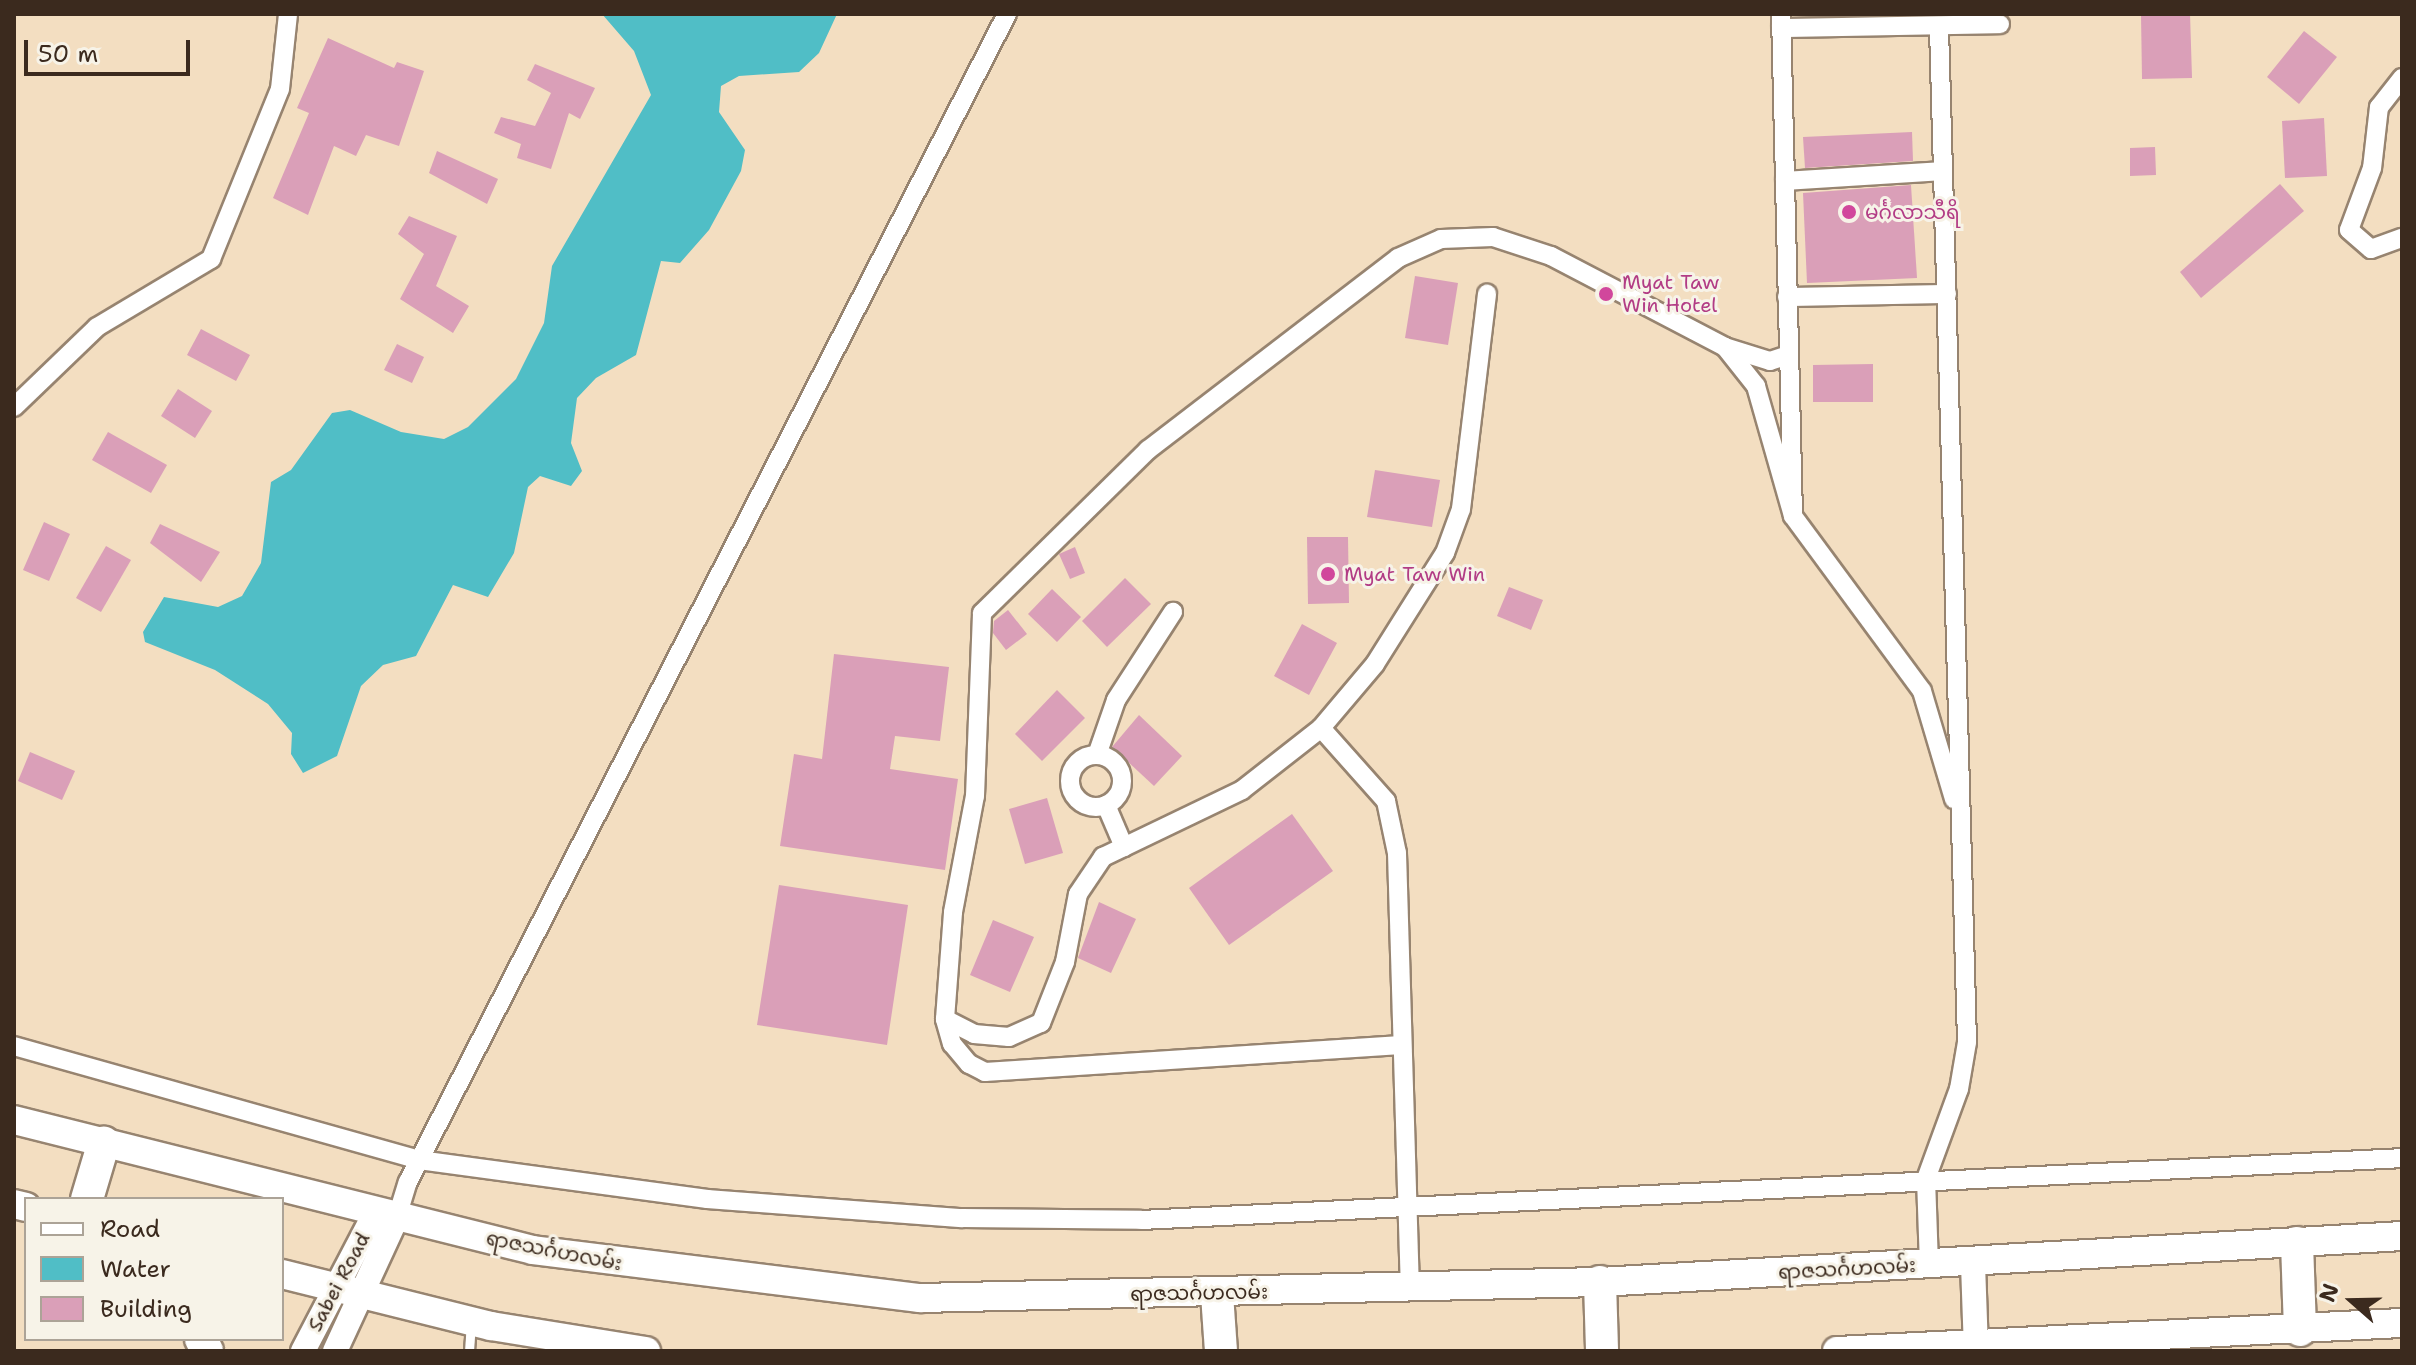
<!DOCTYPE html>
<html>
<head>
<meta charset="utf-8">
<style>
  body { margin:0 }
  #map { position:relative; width:2416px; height:1365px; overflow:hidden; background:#f3dec1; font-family:"Shantell Sans","Noto Sans Myanmar",sans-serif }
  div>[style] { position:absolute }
  .water>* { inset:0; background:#50bec6 }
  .building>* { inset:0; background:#da9fb8 }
  .roads { filter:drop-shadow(2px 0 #978470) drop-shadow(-2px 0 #978470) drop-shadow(0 2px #978470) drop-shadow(0 -2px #978470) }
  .lane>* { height:9px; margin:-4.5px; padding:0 4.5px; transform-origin:4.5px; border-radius:4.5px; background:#fff }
  .street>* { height:18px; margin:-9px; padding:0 9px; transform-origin:9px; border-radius:9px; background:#fff }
  .street>.ring { margin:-9px; padding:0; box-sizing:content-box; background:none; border:18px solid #fff; border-radius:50% }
  .secondary>* { height:24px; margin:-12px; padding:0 12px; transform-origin:12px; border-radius:12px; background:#fff }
  .primary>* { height:28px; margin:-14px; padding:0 14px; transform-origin:14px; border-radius:14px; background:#fff }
  .highway>* { height:32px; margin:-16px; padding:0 16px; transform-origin:16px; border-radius:16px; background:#fff }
  .dots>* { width:22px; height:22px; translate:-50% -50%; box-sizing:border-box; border:4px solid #f7f3e8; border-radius:50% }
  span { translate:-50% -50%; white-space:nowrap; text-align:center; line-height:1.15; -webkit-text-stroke:6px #f7f3e8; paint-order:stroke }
  .hotel-label { font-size:20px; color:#b23c85 }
  .left { translate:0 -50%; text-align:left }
  .street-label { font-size:20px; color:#3b2a1e }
  .frame { position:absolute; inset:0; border:16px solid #3b2a1e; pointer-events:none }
  .legend { position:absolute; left:24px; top:1197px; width:260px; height:144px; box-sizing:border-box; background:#f7f3e8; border:2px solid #aca397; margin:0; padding:10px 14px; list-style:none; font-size:24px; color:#3b2a1e }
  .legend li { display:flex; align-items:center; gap:16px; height:40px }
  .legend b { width:40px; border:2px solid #aca397 }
  .north { position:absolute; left:2312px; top:1261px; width:80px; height:80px; -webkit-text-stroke:6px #f7f3e8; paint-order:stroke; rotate:290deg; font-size:22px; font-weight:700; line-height:32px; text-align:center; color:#3b2a1e }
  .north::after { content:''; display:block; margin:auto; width:28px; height:36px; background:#3b2a1e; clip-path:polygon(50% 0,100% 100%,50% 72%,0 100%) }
  .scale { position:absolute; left:24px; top:40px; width:166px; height:36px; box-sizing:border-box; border:4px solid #3b2a1e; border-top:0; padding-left:10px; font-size:24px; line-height:28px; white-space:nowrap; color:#3b2a1e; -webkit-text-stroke:6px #f7f3e8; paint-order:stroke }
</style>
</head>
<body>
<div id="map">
  <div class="water">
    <div style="clip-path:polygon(602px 14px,837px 14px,819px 53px,799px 72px,739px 76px,721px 86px,719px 112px,745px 150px,741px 171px,709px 230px,680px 263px,661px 261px,636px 355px,596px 378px,577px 398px,571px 443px,582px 471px,571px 486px,540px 476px,528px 487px,514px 553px,488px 597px,453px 585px,416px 656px,383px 665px,361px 686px,337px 756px,303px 773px,291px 754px,292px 733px,268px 704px,215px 670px,145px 642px,143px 632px,164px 597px,218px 607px,242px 596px,261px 563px,271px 482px,291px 470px,332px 413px,350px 410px,401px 432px,444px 439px,468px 427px,516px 379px,544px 323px,552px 266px,651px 95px,634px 51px)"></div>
  </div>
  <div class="building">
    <div style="clip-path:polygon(2141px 14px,2190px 14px,2192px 78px,2142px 79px)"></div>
    <div style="clip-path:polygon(2304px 31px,2337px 57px,2299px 104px,2267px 77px)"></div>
    <div style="clip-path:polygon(328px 38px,394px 68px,397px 62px,424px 71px,399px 146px,366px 135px,356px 156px,334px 146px,308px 215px,273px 198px,309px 113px,297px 108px)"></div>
    <div style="clip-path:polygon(535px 64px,595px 88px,580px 119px,569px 113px,551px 169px,517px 158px,521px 144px,494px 133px,501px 117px,535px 126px,551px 93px,527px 80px)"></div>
    <div style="clip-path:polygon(2324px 118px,2327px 176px,2285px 178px,2282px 121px)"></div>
    <div style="clip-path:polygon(1912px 132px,1913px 161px,1805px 168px,1803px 137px)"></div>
    <div style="clip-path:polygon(2155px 147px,2156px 175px,2130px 176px,2130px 148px)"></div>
    <div style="clip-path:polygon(437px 151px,498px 179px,487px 204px,429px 173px)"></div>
    <div style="clip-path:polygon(2280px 184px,2304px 211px,2201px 298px,2180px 272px)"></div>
    <div style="clip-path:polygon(1911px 185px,1917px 278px,1807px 283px,1803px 193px)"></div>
    <div style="clip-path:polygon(409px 216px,457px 236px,436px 286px,469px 306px,453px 333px,400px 299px,424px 254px,398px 234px)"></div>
    <div style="clip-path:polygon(1415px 276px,1458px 283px,1448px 345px,1405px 338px)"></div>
    <div style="clip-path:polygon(201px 329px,250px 355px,236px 381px,187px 355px)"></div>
    <div style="clip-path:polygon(397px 344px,424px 357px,412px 383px,384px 370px)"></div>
    <div style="clip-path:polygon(1873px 364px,1873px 402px,1813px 402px,1813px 365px)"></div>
    <div style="clip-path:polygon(178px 389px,212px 411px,195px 438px,161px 416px)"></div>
    <div style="clip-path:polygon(108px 432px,167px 465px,151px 493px,92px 460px)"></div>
    <div style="clip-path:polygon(1375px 470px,1440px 480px,1432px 527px,1367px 517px)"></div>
    <div style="clip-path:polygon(44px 522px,70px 534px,49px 581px,23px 570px)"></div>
    <div style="clip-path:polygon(160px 524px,220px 552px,201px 582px,150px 543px)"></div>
    <div style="clip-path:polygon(1307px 537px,1348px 537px,1349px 603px,1308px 604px)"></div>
    <div style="clip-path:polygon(106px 546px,131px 560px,101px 612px,76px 598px)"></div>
    <div style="clip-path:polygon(1075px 547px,1085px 573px,1070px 579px,1059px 554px)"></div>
    <div style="clip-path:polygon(1125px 578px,1151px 604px,1107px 647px,1082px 621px)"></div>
    <div style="clip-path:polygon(1509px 587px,1543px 600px,1531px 630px,1497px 616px)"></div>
    <div style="clip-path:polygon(1052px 589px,1081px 617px,1057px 642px,1028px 614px)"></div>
    <div style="clip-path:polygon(1008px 610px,1027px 634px,1006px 650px,993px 633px,994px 621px)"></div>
    <div style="clip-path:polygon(1302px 624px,1337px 643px,1309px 695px,1274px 676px)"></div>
    <div style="clip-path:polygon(834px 654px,949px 667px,940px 741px,895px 736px,890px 769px,958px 779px,945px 870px,780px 846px,794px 754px,822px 759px)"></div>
    <div style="clip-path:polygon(1057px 690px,1085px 718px,1042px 761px,1015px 734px)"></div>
    <div style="clip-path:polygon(1139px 715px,1182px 756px,1154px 786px,1112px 747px)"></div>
    <div style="clip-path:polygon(30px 752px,75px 771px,62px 800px,18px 781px)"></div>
    <div style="clip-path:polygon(1047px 798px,1063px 853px,1025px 864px,1009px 809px)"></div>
    <div style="clip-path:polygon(1292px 814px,1333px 871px,1229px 945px,1189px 888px)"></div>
    <div style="clip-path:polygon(779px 885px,908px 905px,887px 1045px,757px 1025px)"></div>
    <div style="clip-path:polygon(1099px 902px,1136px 919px,1111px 973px,1078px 958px)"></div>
    <div style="clip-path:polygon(993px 920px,1034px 937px,1010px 992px,970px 975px)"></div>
  </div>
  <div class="roads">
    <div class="lane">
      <div style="left:469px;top:1351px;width:27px;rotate:-86deg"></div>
    </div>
    <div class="street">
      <div style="left:1781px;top:14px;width:502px;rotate:88.63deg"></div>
      <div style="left:1793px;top:516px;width:217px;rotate:53.6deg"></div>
      <div style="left:1922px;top:691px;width:113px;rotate:73.5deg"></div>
      <div style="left:1781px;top:28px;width:219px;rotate:-1deg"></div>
      <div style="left:2402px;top:78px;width:37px;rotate:128deg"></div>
      <div style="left:2379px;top:107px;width:61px;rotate:96.5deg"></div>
      <div style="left:2372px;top:168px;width:66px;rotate:110.4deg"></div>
      <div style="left:2349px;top:230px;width:29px;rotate:41deg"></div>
      <div style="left:2371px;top:249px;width:33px;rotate:-20deg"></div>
      <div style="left:1785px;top:181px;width:158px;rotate:-3.6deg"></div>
      <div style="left:1787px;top:297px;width:160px;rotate:-1.1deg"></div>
      <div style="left:1725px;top:347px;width:47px;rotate:17.3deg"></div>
      <div style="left:1770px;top:361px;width:19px;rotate:-18deg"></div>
      <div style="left:14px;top:407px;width:115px;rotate:-43.9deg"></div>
      <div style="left:97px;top:327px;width:133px;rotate:-30.8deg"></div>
      <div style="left:211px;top:259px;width:183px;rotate:-67.9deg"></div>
      <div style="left:280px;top:89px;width:75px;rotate:-83.9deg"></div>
      <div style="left:1321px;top:728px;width:98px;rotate:48.3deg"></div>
      <div style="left:1386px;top:801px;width:53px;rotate:78.1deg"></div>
      <div style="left:1397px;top:853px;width:434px;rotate:88.3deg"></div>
      <div style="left:1097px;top:755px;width:58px;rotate:-70.9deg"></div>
      <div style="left:1116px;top:700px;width:105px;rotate:-57.1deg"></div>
      <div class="ring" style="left:1070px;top:755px;width:34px;height:34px"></div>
      <div style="left:1106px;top:805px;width:46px;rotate:66.8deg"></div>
      <div style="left:945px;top:1019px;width:33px;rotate:27deg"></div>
      <div style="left:974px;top:1034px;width:35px;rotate:5deg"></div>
      <div style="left:1009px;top:1037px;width:35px;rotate:-24deg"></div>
      <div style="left:1041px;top:1023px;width:66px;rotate:-68.5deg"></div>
      <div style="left:1065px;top:962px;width:69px;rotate:-79.2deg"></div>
      <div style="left:1078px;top:894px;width:45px;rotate:-56deg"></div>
      <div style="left:1103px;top:857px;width:154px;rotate:-25.7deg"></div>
      <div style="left:1242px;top:790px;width:100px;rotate:-38.1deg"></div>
      <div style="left:1321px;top:728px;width:84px;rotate:-49.8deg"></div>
      <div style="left:1375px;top:664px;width:131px;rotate:-57.8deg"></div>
      <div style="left:1445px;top:553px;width:47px;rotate:-70deg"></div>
      <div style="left:1461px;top:509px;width:217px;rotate:-83.1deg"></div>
      <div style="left:1401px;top:1045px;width:417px;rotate:176.3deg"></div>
      <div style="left:985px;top:1072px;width:18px;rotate:-153deg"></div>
      <div style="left:969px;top:1064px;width:26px;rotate:-130deg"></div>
      <div style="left:952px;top:1044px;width:26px;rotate:-106deg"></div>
      <div style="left:945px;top:1019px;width:107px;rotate:-85.7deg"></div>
      <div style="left:953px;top:912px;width:118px;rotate:-79.3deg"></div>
      <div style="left:975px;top:796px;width:183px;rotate:-87.8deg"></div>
      <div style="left:982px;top:613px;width:233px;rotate:-44.5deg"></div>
      <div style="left:1148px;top:450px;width:315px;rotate:-37.5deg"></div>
      <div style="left:1398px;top:258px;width:47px;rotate:-23.8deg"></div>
      <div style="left:1441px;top:239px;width:52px;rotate:-2.2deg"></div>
      <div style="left:1493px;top:237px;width:61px;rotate:18.1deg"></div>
      <div style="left:1551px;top:256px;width:196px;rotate:27.6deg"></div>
      <div style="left:1725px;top:347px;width:50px;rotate:51.5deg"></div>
      <div style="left:1756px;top:386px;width:135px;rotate:74.1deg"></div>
      <div style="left:14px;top:1046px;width:421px;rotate:15.7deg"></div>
      <div style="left:419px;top:1160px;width:291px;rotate:7.7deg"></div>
      <div style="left:707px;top:1199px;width:256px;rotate:4.3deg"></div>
      <div style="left:962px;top:1218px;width:179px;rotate:0.6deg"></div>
      <div style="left:1141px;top:1220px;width:1263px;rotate:-2.81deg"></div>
      <div style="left:397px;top:1217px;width:37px;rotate:-73deg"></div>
      <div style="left:408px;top:1182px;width:1313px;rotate:-62.85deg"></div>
      <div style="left:1929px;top:1265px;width:86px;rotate:-92deg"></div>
      <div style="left:1926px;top:1179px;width:96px;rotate:-69.9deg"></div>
      <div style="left:1959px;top:1089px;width:48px;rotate:-80.3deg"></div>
      <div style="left:1967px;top:1042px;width:1016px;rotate:-91.58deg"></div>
    </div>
    <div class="secondary">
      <div style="left:1973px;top:1264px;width:87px;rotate:88deg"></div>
      <div style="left:303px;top:1351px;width:156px;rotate:-62.4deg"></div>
      <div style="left:335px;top:1351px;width:148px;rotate:-65.2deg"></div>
    </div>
    <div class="primary">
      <div style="left:14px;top:1120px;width:535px;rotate:14.06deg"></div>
      <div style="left:533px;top:1250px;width:390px;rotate:7.1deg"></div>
      <div style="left:920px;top:1298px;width:680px;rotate:-1.35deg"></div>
      <div style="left:1600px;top:1282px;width:803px;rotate:-3.28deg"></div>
      <div style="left:14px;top:1204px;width:12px;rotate:14deg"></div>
      <div style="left:282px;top:1274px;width:215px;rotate:14deg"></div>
      <div style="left:491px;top:1326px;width:157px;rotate:9.2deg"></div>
      <div style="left:1837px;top:1351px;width:566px;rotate:-2.84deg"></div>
    </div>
    <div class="highway">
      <div style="left:87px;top:1199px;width:59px;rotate:-73.4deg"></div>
      <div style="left:2297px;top:1243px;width:87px;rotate:88deg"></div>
      <div style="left:1600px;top:1282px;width:69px;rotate:88.3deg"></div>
      <div style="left:1217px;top:1294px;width:57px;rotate:86deg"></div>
      <div style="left:201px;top:1339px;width:13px;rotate:63deg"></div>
    </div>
  </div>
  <div class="dots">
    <div style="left:1849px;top:212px;background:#d1479c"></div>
    <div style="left:1606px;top:294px;background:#d1479c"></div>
    <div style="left:1328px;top:574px;background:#d1479c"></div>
  </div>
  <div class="hotel-label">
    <span class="left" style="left:1865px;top:212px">မင်္ဂလာသီရိ</span>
    <span class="left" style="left:1622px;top:294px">Myat Taw<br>Win Hotel</span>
    <span class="left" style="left:1344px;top:574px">Myat Taw Win</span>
  </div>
  <div class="street-label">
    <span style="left:554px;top:1251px;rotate:11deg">ရာဇသင်္ဂဟလမ်း</span>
    <span style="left:1847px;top:1269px;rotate:-3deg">ရာဇသင်္ဂဟလမ်း</span>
    <span style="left:339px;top:1282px;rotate:-62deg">Sabei Road</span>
    <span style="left:1199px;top:1293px;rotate:-1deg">ရာဇသင်္ဂဟလမ်း</span>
  </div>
  <div class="frame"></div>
  <ul class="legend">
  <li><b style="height:10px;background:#fff"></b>Road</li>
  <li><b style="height:22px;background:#50bec6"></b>Water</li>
  <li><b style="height:22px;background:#da9fb8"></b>Building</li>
  </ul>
  <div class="north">N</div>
  <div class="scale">50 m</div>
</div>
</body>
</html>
